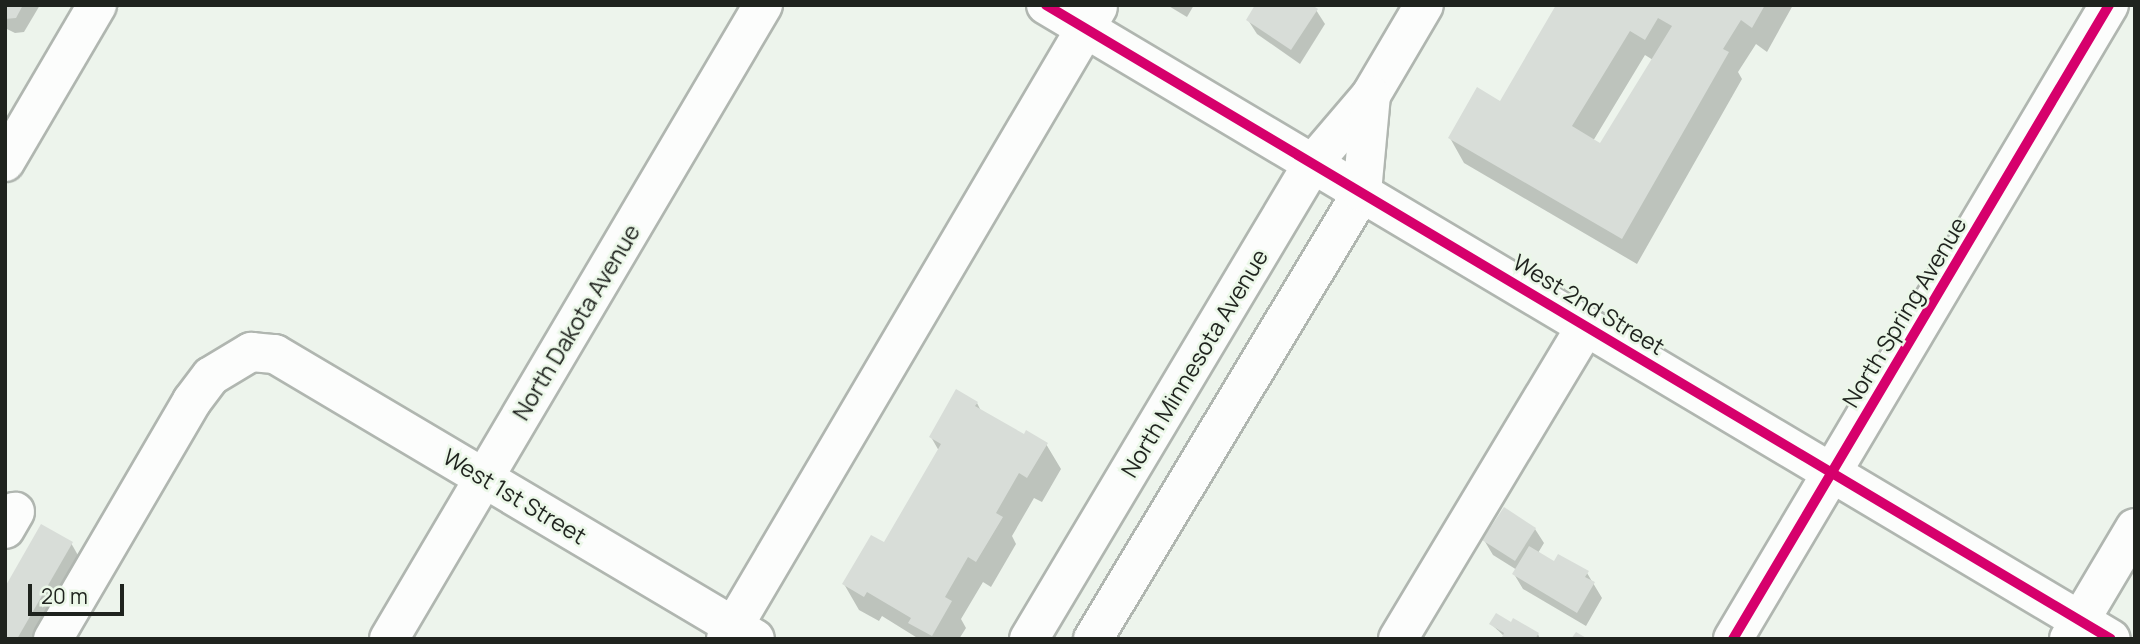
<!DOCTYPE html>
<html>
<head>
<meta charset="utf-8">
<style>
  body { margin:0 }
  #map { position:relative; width:2140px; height:644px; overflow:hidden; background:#edf4ec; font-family:Manrope,sans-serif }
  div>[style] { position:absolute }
  .shadow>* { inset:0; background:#0003 }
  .building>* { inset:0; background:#d8ddd8 }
  .roads { filter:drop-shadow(2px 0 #b0b6b0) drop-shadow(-2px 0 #b0b6b0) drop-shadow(0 2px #b0b6b0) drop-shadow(0 -2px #b0b6b0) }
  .minor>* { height:38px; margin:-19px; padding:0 19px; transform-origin:19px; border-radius:19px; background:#fcfdfc }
  .major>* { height:38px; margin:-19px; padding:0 19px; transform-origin:19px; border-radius:19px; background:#fcfdfc }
  .cycleway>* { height:10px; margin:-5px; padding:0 5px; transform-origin:5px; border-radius:5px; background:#d6006c }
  span { translate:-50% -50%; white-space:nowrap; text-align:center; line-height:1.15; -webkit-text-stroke:5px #ebf7e8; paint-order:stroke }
  .street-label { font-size:23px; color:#1f231e }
  .frame { position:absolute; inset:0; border:7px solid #1f231e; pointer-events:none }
  .scale { position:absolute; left:28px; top:584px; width:96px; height:32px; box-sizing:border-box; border:4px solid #1f231e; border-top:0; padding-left:9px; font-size:21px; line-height:24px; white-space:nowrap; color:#1f231e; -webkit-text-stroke:5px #ebf7e8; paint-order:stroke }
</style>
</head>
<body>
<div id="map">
  <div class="shadow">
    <div style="clip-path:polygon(5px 5px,40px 5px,24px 32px,15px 33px,5px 28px)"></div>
    <div style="clip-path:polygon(1167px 5px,1194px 5px,1187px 17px)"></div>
    <div style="clip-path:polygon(evenodd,1558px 5px,1793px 5px,1767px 52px,1756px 44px,1738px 72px,1742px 79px,1637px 264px,1464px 163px,1450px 138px,1500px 103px,1558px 5px,1645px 55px,1653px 60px,1601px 146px,1593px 141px,1645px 55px)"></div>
    <div style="clip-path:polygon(1316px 10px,1325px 24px,1300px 64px,1257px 34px,1248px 20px)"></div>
    <div style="clip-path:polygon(977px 403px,981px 411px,1025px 436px,1046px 444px,1061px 469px,1042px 502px,1034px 498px,1012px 536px,1016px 544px,991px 587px,983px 582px,961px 619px,966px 628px,959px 639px,919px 639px,882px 616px,879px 621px,859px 610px,844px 584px,885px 545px,939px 451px,931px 437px)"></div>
    <div style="clip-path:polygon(1535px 529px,1544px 543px,1538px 553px,1555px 563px,1587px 573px,1602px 598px,1586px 626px,1523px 589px,1514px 574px,1517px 570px,1493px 555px,1484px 540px)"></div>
    <div style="clip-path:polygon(71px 543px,83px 564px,40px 639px,5px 639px)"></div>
    <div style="clip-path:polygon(1491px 624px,1538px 634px,1540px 639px,1503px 639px,1504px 636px)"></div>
  </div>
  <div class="building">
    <div style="clip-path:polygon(5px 5px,23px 5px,16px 18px,5px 19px)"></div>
    <div style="clip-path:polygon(1255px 5px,1312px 5px,1318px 9px,1291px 50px,1246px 20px)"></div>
    <div style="clip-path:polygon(evenodd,1556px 5px,1765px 5px,1752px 28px,1741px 20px,1723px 49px,1729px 52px,1622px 239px,1448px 138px,1477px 87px,1500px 101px,1556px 5px,1658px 18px,1672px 26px,1600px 143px,1572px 126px,1630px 31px,1645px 40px,1658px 18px)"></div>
    <div style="clip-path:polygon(956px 389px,978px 402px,975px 406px,1024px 434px,1026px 430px,1048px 443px,1027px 478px,1019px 473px,996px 513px,1003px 517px,976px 562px,968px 557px,945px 597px,952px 601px,932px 636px,908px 623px,911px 618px,867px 592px,864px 597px,842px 584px,871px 535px,884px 542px,941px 444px,929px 437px)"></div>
    <div style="clip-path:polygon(1504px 507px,1536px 528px,1515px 561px,1482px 540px)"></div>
    <div style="clip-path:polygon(41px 524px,73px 542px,17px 639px,5px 639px,5px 587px)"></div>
    <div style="clip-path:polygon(1529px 546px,1554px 561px,1558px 554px,1589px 571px,1585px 577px,1595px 582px,1577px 613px,1512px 574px)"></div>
    <div style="clip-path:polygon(1496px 613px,1511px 622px,1513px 618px,1539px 633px,1535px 639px,1501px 639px,1504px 633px,1489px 624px)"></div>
    <div style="clip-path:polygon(1576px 632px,1588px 639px,1571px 639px)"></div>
  </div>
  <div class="roads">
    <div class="minor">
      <div style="left:1046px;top:5px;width:1239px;rotate:30.77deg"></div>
      <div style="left:5px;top:162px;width:182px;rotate:-59.6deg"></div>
      <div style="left:5px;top:529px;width:20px;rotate:-60deg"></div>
      <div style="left:53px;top:639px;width:276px;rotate:-59.7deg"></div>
      <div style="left:192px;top:401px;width:31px;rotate:-53deg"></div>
      <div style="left:211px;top:376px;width:47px;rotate:-31deg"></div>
      <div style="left:251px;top:352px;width:24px;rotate:5deg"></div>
      <div style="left:275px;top:354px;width:558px;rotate:30.7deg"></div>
      <div style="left:389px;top:639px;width:736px;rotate:-59.46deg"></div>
      <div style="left:726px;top:639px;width:733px;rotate:-59.52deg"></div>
      <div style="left:1398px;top:639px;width:365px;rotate:-59deg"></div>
      <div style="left:1733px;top:639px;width:737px;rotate:-59.33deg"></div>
      <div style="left:2069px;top:639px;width:129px;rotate:-59.3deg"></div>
    </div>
    <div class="major">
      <div style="left:1029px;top:639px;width:554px;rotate:-59.18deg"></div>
      <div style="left:1313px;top:163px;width:89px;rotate:-49.5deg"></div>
      <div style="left:1371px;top:95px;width:104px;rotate:-59.5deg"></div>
      <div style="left:1093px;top:639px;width:522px;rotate:-58.96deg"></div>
      <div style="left:1362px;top:192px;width:97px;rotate:-84.7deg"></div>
    </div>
  </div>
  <div class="cycleway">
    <div style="left:1046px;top:5px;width:1239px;rotate:30.77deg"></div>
    <div style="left:1733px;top:639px;width:737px;rotate:-59.33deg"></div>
  </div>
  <div class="street-label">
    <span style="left:1589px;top:304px;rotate:31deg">West 2nd Street</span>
    <span style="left:1904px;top:312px;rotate:-59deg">North Spring Avenue</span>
    <span style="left:576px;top:322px;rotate:-59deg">North Dakota Avenue</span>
    <span style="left:1194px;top:363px;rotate:-59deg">North Minnesota Avenue</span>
    <span style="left:515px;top:496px;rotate:31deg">West 1st Street</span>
  </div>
  <div class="frame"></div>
  <div class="scale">20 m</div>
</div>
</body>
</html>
